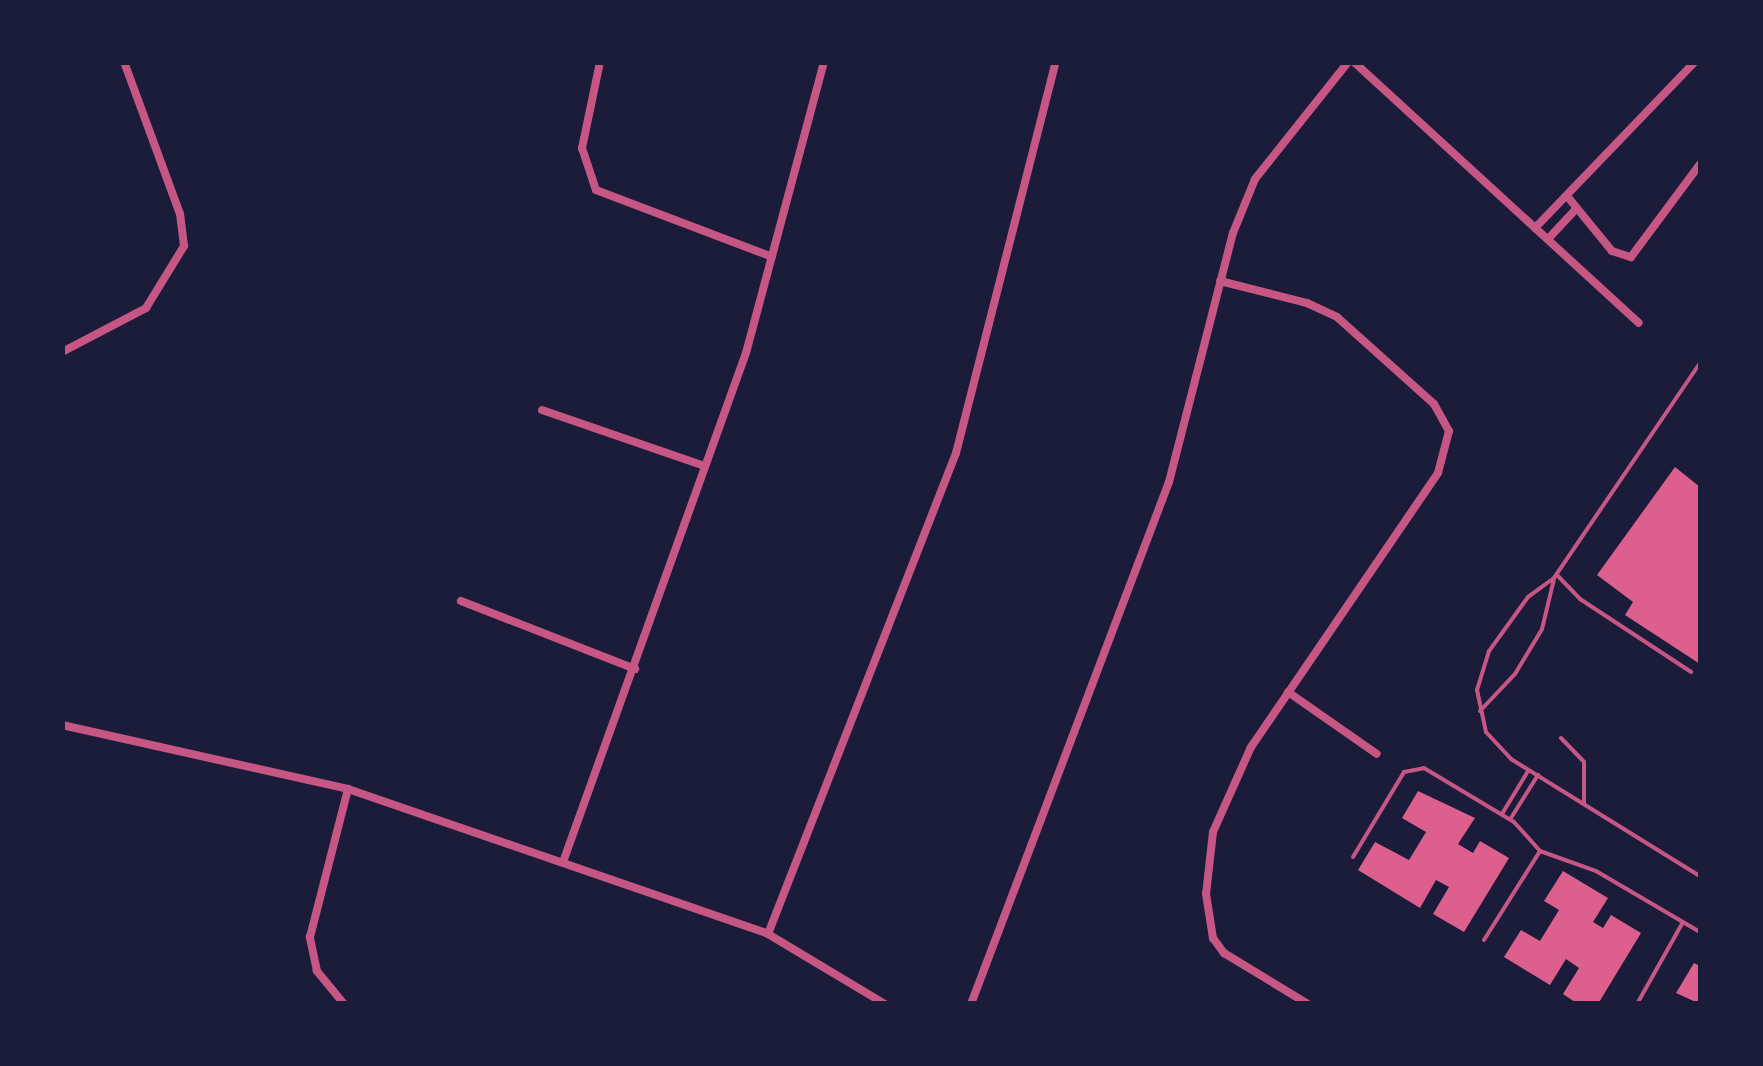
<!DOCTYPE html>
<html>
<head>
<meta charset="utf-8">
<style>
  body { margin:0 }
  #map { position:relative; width:1763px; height:1066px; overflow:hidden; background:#1b1b3a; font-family:"Asap Condensed",sans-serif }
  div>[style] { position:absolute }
  .building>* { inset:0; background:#dd5f8e }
  .service>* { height:4px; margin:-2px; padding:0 2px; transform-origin:2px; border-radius:2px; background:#c65784 }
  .minor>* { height:8px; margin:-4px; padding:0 4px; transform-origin:4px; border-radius:4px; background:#c65784 }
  span { translate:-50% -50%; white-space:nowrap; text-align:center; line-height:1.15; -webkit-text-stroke:10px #1b1b3a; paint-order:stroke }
  .frame { position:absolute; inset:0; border:65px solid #1b1b3a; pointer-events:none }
</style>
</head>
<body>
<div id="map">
  <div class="building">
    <div style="clip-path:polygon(1675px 467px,1700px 487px,1700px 664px,1625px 615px,1633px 602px,1597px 575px)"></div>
    <div style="clip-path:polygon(1418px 791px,1475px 818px,1458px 844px,1473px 853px,1480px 841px,1509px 858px,1464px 932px,1433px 914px,1449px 887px,1436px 880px,1420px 908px,1358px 870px,1375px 842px,1409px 860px,1426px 832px,1402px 818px)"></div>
    <div style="clip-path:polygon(1563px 871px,1608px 898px,1593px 922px,1603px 928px,1611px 915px,1641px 933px,1598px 1004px,1578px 1004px,1563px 994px,1579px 968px,1566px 959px,1550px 985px,1504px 957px,1521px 930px,1540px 941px,1559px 910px,1544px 901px)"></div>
    <div style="clip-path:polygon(1694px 963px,1700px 966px,1700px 1004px,1676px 993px)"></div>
  </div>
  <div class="service">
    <div style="left:1700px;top:363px;width:260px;rotate:124.2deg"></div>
    <div style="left:1554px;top:578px;width:32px;rotate:144deg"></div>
    <div style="left:1528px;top:597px;width:67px;rotate:125.8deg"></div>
    <div style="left:1489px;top:651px;width:41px;rotate:107.1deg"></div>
    <div style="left:1477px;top:690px;width:43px;rotate:77.9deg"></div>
    <div style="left:1486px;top:732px;width:37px;rotate:47deg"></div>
    <div style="left:1511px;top:759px;width:222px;rotate:31.8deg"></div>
    <div style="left:1558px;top:576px;width:32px;rotate:46deg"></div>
    <div style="left:1580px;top:599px;width:133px;rotate:33.3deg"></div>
    <div style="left:1480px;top:711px;width:51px;rotate:-46.6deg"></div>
    <div style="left:1515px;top:674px;width:52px;rotate:-59deg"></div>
    <div style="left:1542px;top:629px;width:51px;rotate:-76.5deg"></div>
    <div style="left:1561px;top:738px;width:33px;rotate:46deg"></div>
    <div style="left:1584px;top:762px;width:41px;rotate:90deg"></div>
    <div style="left:1502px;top:814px;width:50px;rotate:-58.8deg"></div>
    <div style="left:1511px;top:818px;width:51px;rotate:-57.9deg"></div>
    <div style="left:1353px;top:857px;width:99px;rotate:-59deg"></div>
    <div style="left:1404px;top:772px;width:20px;rotate:-11deg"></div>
    <div style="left:1424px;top:768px;width:105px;rotate:31deg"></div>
    <div style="left:1514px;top:822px;width:39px;rotate:48deg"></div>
    <div style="left:1540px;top:851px;width:59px;rotate:19.7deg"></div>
    <div style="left:1596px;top:871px;width:121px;rotate:30.4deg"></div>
    <div style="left:1484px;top:940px;width:105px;rotate:-57.8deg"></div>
    <div style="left:1637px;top:1004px;width:94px;rotate:-60.7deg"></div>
  </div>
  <div class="minor">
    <div style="left:600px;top:62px;width:88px;rotate:101.8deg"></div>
    <div style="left:582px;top:148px;width:44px;rotate:71.6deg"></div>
    <div style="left:596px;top:190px;width:188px;rotate:20.8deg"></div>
    <div style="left:1354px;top:62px;width:386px;rotate:42.5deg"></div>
    <div style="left:1567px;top:196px;width:71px;rotate:50.7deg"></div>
    <div style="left:1612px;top:251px;width:20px;rotate:18deg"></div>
    <div style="left:1631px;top:257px;width:116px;rotate:-53.4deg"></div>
    <div style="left:1535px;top:228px;width:231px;rotate:-46.1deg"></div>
    <div style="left:1548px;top:239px;width:40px;rotate:-47deg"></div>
    <div style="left:1220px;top:281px;width:90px;rotate:14.2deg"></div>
    <div style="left:1307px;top:303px;width:33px;rotate:25deg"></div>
    <div style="left:1337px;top:317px;width:130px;rotate:41.9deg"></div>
    <div style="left:1434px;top:404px;width:31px;rotate:61deg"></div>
    <div style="left:1449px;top:431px;width:43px;rotate:104.7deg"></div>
    <div style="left:1438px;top:473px;width:332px;rotate:124.3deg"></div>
    <div style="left:1251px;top:747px;width:93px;rotate:114.1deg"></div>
    <div style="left:1213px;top:832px;width:62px;rotate:96.4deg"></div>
    <div style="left:1206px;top:894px;width:45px;rotate:81deg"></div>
    <div style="left:1213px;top:938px;width:19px;rotate:54deg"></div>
    <div style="left:1224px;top:953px;width:98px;rotate:31.3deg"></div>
    <div style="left:62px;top:352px;width:95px;rotate:-27.6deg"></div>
    <div style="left:146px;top:308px;width:73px;rotate:-58.5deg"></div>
    <div style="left:184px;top:246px;width:32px;rotate:-97deg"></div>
    <div style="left:180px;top:214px;width:162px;rotate:-110.2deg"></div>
    <div style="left:542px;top:410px;width:172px;rotate:19deg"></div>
    <div style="left:461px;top:601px;width:187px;rotate:21.3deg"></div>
    <div style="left:1288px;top:692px;width:108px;rotate:34.9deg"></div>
    <div style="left:62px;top:725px;width:293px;rotate:12.6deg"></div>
    <div style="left:348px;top:789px;width:444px;rotate:19deg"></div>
    <div style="left:768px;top:934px;width:136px;rotate:30.9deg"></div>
    <div style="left:563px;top:862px;width:541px;rotate:-70.23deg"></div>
    <div style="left:746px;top:353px;width:301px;rotate:-75deg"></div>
    <div style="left:768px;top:934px;width:516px;rotate:-68.65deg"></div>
    <div style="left:956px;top:453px;width:404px;rotate:-75.7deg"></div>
    <div style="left:344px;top:1004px;width:43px;rotate:-129.3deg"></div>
    <div style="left:317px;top:971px;width:35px;rotate:-102deg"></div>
    <div style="left:310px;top:937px;width:153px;rotate:-75.6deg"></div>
    <div style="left:971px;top:1004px;width:558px;rotate:-69.23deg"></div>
    <div style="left:1169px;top:482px;width:257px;rotate:-75.6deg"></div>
    <div style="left:1233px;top:233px;width:58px;rotate:-67.8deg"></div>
    <div style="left:1255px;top:179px;width:149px;rotate:-51.5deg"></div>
  </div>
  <div class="frame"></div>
</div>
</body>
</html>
